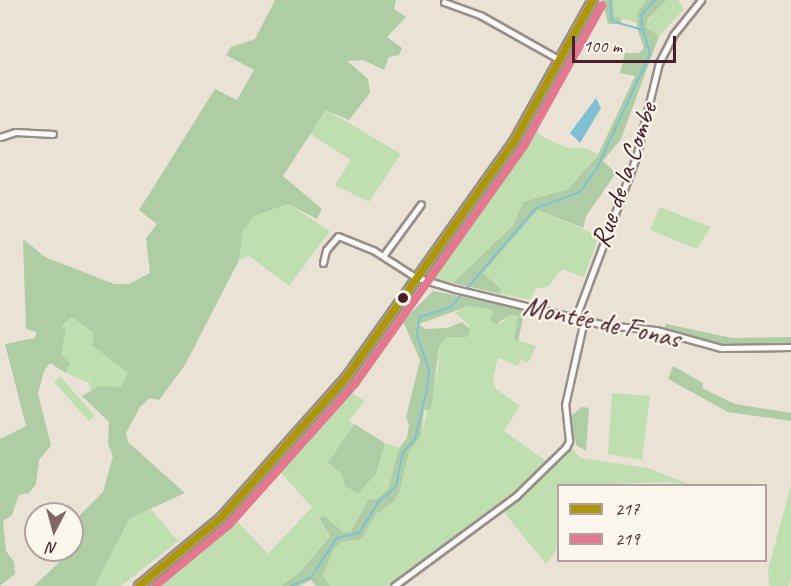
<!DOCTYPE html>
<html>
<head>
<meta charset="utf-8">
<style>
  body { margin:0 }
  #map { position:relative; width:791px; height:586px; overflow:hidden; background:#eae2d4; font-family:Caveat,sans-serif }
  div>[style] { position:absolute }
  .green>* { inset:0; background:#bfdfb0 }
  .forest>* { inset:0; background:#aecda4 }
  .water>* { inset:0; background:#80c0d2 }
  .stream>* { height:2px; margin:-1px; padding:0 1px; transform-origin:1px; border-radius:1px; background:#80c0d2 }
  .roads { filter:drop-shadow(2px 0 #998e89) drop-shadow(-2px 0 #998e89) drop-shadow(0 2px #998e89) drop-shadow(0 -2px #998e89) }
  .minor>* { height:5px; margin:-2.5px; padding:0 2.5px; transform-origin:2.5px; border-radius:2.5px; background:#fcfbf9 }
  .primary>* { height:8px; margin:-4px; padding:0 4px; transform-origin:4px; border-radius:4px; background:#fcfbf9 }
  .bus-1>* { height:8px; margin:-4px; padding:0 4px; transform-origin:4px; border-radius:4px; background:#ab960d }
  .bus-2>* { height:8px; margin:-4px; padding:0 4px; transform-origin:4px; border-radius:4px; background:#e4788e }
  .dots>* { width:16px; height:16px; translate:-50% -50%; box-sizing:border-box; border:3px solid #fbf7ec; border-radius:50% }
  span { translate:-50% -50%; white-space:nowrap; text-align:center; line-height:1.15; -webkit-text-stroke:4.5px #fbf7ec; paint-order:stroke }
  .street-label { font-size:28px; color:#4a1f2b }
  .legend { position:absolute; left:557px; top:484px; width:210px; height:78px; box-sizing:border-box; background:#fbf7ec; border:2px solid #b4a19f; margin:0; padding:8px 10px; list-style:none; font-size:18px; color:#4a1f2b }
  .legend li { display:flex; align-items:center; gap:12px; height:30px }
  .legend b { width:30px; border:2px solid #b4a19f }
  .north { position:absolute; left:24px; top:502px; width:60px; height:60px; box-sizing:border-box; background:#fbf7ec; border:2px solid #b4a19f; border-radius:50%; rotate:186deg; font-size:16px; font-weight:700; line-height:24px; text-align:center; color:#4a1f2b }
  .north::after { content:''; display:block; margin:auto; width:21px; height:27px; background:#826366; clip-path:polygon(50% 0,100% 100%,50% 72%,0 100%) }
  .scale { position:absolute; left:572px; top:36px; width:104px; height:27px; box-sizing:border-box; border:3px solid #4a1f2b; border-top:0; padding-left:8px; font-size:18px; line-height:21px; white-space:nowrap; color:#4a1f2b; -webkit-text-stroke:4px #fbf7ec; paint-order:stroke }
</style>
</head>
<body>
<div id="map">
  <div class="green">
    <div style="clip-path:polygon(613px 0,647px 0,638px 11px,638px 23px,614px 17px)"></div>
    <div style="clip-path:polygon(667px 0,678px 0,684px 9px,659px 36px,646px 27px,648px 20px)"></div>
    <div style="clip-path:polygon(327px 110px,401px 154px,369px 202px,335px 185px,351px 160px,310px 134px)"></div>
    <div style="clip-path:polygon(533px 126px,541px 136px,568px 148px,585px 148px,598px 154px,568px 189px,523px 202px,513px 225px,453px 283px,429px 277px,427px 270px)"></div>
    <div style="clip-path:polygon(288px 204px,330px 231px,289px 286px,249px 256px,239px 260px,243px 231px,254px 216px)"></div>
    <div style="clip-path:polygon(660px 207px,711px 227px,697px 249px,650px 230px)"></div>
    <div style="clip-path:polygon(538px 210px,599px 236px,584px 277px,562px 269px,548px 287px,536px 288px,530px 300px,500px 294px,501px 287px,483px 273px)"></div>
    <div style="clip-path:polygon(469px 306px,494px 310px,500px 324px,510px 315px,518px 316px,514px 339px,536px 346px,528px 363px,521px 359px,518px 366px,498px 358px,493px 377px,495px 388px,520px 406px,504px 431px,546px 461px,521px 488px,387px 586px,330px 586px,323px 576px,333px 550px,342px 542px,362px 539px,377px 513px,394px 502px,400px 491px,409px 452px,421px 436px,438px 368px,439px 347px,447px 337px,467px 337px,469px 325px,455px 313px)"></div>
    <div style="clip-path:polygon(72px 317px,95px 333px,118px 366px,129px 373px,121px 387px,91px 390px,89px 383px,66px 373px,70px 363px,61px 354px,66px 331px,60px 327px)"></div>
    <div style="clip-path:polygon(60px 376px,95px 416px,89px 421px,54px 382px)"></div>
    <div style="clip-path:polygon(345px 389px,365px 401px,349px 421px,354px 424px,328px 464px,341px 474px,345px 486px,376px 474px,385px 443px,399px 448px,388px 489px,378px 498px,368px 500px,350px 532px,343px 532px,323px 515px,319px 519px,330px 535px,301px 571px,281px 586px,157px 586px,197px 557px,237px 521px,268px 554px,312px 507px,278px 470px)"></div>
    <div style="clip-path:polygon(612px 393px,650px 396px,642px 460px,608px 454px)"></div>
    <div style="clip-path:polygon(571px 448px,581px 458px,648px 468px,691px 485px,665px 482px,558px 486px,558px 548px,546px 564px,503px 511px)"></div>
    <div style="clip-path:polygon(791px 485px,791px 579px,789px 586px,769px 586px,768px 570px)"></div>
    <div style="clip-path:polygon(149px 507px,178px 541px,121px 586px,95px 586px,130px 518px)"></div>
  </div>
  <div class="forest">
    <div style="clip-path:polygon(275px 0,396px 0,394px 9px,406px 17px,387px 37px,402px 48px,399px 55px,389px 57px,384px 70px,363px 60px,347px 61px,368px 79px,370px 93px,349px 120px,326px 110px,283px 176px,322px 209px,317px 219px,288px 204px,254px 216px,243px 231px,239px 260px,185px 365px,159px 400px,150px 398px,140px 407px,126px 433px,128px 442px,185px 493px,130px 518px,95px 586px,34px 586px,72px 550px,75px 544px,72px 523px,103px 492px,113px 456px,108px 444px,109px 422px,82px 396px,99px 386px,121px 387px,128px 373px,92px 345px,94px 333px,72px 317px,61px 326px,66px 330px,61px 354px,70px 363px,66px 373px,50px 363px,44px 371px,38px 393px,51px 446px,39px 460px,36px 484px,29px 493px,19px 495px,12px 515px,3px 521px,6px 551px,14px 562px,15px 574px,0 586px,0 439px,26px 426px,5px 344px,35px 338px,36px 332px,26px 329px,23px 239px,45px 257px,114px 284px,129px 284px,150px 273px,146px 238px,157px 224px,139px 210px,215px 89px,237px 100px,254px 70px,226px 55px,231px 47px,255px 39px)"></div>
    <div style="clip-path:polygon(602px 0,613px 0,614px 17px,620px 17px,622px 24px,608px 24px)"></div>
    <div style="clip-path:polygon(647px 0,667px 0,648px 19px,646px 27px,659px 36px,621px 139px,603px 161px,616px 173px,586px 216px,583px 228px,538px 210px,483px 273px,501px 288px,500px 294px,453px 283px,513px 225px,523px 202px,568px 189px,598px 155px,635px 76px,620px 73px,625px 53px,639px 53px,644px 48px,637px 28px,638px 11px)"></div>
    <div style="clip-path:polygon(433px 291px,525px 309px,518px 342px,514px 339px,518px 316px,510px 315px,496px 324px,490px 321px,493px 310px,469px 306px,419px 324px,425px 329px,448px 328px,462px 322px,471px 330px,467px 337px,447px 337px,439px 347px,431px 409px,424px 410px,421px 436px,409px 452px,400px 491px,394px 502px,377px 513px,362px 539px,342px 542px,333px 550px,323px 576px,330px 586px,316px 586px,311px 580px,299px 586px,281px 586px,301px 571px,330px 536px,319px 518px,323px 515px,343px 532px,350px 532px,368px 500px,378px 498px,388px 489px,399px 448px,407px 438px,409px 424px,406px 417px,420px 360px,403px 321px)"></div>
    <div style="clip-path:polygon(666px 324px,732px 338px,791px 337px,791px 344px,724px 345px,664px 330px)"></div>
    <div style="clip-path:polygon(673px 366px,703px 383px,702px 388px,735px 404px,791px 413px,791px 421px,728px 412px,668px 379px)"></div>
    <div style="clip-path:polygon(582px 407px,589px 408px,586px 451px,576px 445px,569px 418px)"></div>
    <div style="clip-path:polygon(354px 424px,385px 443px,376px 474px,358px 493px,345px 486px,341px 474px,328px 463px)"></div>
  </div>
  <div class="water">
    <div style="clip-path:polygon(596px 98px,601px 108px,580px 143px,570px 133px)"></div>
  </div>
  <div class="stream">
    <div style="left:642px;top:29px;width:14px;rotate:-94deg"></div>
    <div style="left:641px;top:15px;width:21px;rotate:-47deg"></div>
    <div style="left:291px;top:586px;width:22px;rotate:-24deg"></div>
    <div style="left:311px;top:577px;width:47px;rotate:-56.3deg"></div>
    <div style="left:337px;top:538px;width:23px;rotate:-13deg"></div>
    <div style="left:359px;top:533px;width:36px;rotate:-58deg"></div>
    <div style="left:378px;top:502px;width:23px;rotate:-40deg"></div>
    <div style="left:396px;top:487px;width:36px;rotate:-79deg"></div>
    <div style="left:403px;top:452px;width:18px;rotate:-47deg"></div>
    <div style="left:415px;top:439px;width:56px;rotate:-76.5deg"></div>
    <div style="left:428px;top:385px;width:16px;rotate:-86deg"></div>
    <div style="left:429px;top:369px;width:35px;rotate:-110deg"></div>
    <div style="left:417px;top:336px;width:19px;rotate:-84deg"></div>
    <div style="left:419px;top:317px;width:34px;rotate:-17deg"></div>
    <div style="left:451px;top:307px;width:130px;rotate:-49.4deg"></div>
    <div style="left:536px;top:208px;width:47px;rotate:-20deg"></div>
    <div style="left:580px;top:192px;width:29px;rotate:-55deg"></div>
    <div style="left:597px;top:168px;width:126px;rotate:-65.1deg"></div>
    <div style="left:650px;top:54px;width:25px;rotate:-106deg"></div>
    <div style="left:643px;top:30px;width:32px;rotate:-164deg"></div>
    <div style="left:612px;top:21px;width:21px;rotate:-95deg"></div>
  </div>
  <div class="roads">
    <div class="minor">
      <div style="left:444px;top:2px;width:38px;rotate:20deg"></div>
      <div style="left:480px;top:15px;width:90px;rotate:29.4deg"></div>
      <div style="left:0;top:137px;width:16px;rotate:-18deg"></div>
      <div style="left:15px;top:132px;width:38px;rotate:3deg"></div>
      <div style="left:383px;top:256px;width:64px;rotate:-53.8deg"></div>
      <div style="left:323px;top:263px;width:13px;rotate:-77deg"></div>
      <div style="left:326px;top:250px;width:18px;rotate:-49deg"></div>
      <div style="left:338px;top:236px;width:38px;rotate:22deg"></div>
      <div style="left:373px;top:250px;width:50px;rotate:32.7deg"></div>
      <div style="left:415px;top:277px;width:42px;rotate:16.7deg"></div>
      <div style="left:455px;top:289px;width:154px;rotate:13.5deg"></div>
      <div style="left:605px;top:325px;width:51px;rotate:5.6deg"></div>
      <div style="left:656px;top:330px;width:67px;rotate:15.5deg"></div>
      <div style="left:721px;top:348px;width:70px;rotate:-0.8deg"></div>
      <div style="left:576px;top:317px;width:171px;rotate:-69.4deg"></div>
      <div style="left:636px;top:157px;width:97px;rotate:-76.3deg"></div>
      <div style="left:659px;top:63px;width:31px;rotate:-63deg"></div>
      <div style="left:673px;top:35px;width:45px;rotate:-51.3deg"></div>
      <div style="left:394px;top:586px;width:152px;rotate:-36.4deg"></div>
      <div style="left:516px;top:496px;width:70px;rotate:-44.4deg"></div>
      <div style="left:566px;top:447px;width:7px;rotate:-63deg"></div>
      <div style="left:569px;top:441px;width:36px;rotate:-96deg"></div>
      <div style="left:565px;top:405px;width:87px;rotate:-77.4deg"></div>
    </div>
    <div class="primary">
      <div style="left:139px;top:586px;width:108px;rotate:-39.7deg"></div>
      <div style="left:222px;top:517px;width:186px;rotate:-48.3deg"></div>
      <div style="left:346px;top:378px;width:292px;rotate:-54.6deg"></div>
      <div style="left:515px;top:140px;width:160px;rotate:-60.9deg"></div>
    </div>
  </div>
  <div class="bus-1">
    <div style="left:139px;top:586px;width:108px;rotate:-39.7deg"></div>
    <div style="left:222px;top:517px;width:186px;rotate:-48.3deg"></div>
    <div style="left:346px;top:378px;width:292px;rotate:-54.6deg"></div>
    <div style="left:515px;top:140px;width:160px;rotate:-60.9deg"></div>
  </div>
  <div class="bus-2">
    <div style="left:155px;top:586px;width:96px;rotate:-39.5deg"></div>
    <div style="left:229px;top:525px;width:189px;rotate:-48.2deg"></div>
    <div style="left:355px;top:384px;width:292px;rotate:-54.6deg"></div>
    <div style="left:524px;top:146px;width:161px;rotate:-61deg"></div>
  </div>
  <div class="dots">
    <div style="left:403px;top:298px;background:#4a1f2b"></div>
  </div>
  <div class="street-label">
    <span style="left:624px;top:175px;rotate:-71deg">Rue de la Combe</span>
    <span style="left:602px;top:322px;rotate:12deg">Montée de Fonas</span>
  </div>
  <ul class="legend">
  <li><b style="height:8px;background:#ab960d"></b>217</li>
  <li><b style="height:8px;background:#e4788e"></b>219</li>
  </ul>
  <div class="north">N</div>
  <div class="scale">100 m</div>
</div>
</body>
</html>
